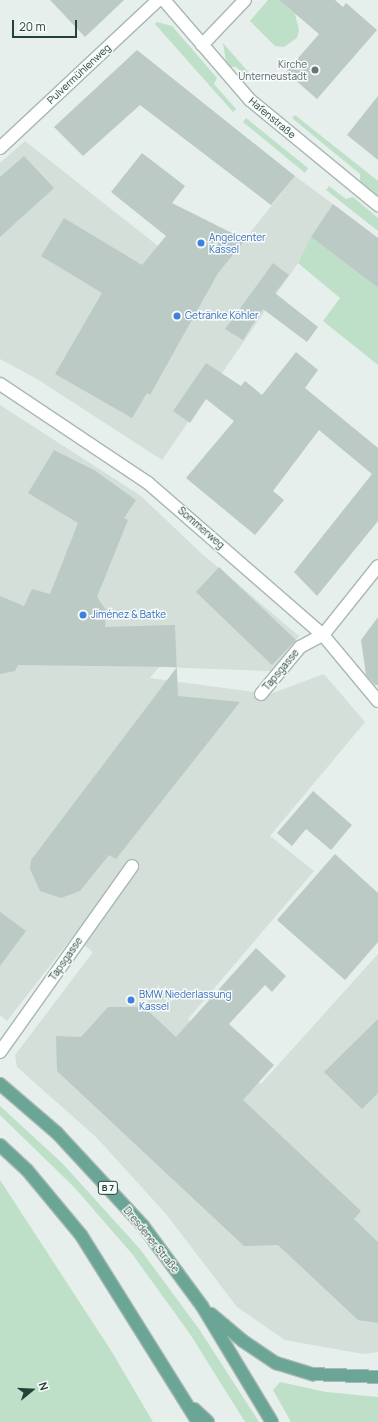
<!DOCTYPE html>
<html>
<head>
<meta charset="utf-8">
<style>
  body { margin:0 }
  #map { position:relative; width:378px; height:1422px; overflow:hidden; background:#e6efeb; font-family:Manrope,sans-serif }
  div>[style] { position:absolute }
  .built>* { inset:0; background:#d4dfda }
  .green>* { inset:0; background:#bfe0c8 }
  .building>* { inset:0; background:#bbcac4 }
  .roads { filter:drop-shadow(1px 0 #a8b8b2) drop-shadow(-1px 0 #a8b8b2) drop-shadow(0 1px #a8b8b2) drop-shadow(0 -1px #a8b8b2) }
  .minor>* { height:12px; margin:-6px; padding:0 6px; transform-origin:6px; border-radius:6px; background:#fff }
  .major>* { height:12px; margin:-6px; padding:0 6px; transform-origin:6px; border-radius:6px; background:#6aa596 }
  .dots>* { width:11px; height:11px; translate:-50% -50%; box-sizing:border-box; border:2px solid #f7fbf9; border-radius:50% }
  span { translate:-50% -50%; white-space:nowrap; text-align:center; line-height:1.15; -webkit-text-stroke:3px #f7fbf9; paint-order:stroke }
  .shield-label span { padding:1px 3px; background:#f7fbf9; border:1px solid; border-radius:3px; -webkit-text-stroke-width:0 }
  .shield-label { font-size:9px; color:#24423a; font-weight:700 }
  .worship-label { font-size:10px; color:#5b616d }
  .right { translate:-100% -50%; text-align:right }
  .street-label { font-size:10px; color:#24423a }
  .shop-label { font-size:10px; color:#366cbe }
  .left { translate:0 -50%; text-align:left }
  .north { position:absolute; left:12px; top:1370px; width:40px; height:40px; -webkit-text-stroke:3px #f7fbf9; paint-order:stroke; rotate:72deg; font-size:11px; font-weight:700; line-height:16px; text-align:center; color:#24423a }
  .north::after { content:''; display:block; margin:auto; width:14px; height:18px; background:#24423a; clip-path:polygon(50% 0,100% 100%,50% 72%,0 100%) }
  .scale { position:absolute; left:12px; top:20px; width:65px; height:18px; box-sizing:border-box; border:2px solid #24423a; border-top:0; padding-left:5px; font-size:12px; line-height:14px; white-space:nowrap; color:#24423a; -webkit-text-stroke:3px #f7fbf9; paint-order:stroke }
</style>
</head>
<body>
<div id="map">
  <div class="built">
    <div style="clip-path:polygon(25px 141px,158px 246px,186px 210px,245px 239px,295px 176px,333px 204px,298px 263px,162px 460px,37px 379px,0 359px,0 163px)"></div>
    <div style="clip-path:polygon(0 405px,141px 496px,201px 553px,299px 636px,271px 671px,159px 667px,150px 678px,270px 694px,324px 674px,365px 722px,270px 836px,314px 871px,188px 1019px,261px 1084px,378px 954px,378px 1352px,363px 1354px,285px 1340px,237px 1307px,166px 1214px,96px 1137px,17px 1067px,15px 1055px,93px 952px,73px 936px,7px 1021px,0 1015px)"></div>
  </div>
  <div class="green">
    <div style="clip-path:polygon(268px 0,279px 0,295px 14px,299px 30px,297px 38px,284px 47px,275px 46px,250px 21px)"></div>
    <div style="clip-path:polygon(157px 22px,172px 26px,217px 78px,214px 84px,236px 109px,233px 112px,155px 24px)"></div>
    <div style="clip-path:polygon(223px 43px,251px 75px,248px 78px,236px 67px,227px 67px)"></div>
    <div style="clip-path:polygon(295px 115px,378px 181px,378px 196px,360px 182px,360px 174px,292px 118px)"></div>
    <div style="clip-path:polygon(246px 118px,308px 168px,305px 173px,243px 122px)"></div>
    <div style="clip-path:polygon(329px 186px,346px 199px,353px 197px,378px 218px,378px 231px,326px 190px)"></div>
    <div style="clip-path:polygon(311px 237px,378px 288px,378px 365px,323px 321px,340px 298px,298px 263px)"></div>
    <div style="clip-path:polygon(0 1106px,62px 1163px,140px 1249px,199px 1329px,259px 1422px,245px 1422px,190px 1334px,133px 1255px,75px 1188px,0 1115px)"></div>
    <div style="clip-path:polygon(0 1180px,112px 1352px,153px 1422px,0 1422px)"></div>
    <div style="clip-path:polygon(280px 1382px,326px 1392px,378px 1397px,378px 1422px,291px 1422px,273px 1390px)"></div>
  </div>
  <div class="building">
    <div style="clip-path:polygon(50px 0,124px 0,85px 37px)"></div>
    <div style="clip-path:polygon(279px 0,335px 0,343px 7px,346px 3px,377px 30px,317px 99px,286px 72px,319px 34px)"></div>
    <div style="clip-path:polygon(137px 50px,295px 176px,271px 205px,140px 105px,83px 156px,54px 127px)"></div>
    <div style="clip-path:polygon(378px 96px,378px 160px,347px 135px)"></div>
    <div style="clip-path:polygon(142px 153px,185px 186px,172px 203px,245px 240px,218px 273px,150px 395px,147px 393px,132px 418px,55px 374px,102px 293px,41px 256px,64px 218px,142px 265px,166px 236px,111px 192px)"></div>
    <div style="clip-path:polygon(24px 156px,54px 188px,0 237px,0 177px)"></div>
    <div style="clip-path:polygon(333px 204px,378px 238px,378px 288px,311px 237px)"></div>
    <div style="clip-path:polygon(273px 263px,289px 275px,275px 293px,318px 327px,307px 342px,263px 309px,243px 340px,225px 329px)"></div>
    <div style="clip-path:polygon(296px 352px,318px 370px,305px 388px,378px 448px,378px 521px,317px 596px,294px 572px,372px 474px,319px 430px,273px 491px,284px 500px,255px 535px,186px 478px,234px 421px,206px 399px,190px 423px,173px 411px,206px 363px,241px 386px,245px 381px,262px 395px)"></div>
    <div style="clip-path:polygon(54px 450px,94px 470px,136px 500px,124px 518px,128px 520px,97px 597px,106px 610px,105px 627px,175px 625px,178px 696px,240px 702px,116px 859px,109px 855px,80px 891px,61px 898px,40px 891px,30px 869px,31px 860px,177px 667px,18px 665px,15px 671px,0 674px,0 596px,24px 606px,32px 589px,50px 594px,78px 523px,28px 493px)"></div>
    <div style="clip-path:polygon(219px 567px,296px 640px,272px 665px,196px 592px)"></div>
    <div style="clip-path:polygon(378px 617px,378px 685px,375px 685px,366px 675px,361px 640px)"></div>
    <div style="clip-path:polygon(313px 791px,352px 825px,331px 850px,306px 829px,292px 846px,277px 833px)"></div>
    <div style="clip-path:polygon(335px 854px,378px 893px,378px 942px,345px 980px,277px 920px)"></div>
    <div style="clip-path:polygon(0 912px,26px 931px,0 966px)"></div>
    <div style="clip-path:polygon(256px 948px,286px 976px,272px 992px,265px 985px,229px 1024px,274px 1065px,243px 1100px,361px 1211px,354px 1219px,378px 1242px,378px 1323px,358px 1320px,278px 1245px,244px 1246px,57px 1071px,56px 1036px,81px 1037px,108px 1007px,144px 1007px,176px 1037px)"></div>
    <div style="clip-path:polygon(378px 1019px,378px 1093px,362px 1109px,324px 1072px)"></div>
  </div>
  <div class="roads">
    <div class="minor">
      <div style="left:164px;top:0;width:132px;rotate:49.3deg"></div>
      <div style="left:250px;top:100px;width:166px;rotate:39.4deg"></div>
      <div style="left:202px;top:45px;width:62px;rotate:-46.3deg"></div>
      <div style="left:0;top:148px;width:216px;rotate:-43.1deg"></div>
      <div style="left:0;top:384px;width:178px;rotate:33.8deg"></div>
      <div style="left:148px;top:483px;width:232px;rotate:41deg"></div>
      <div style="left:323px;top:635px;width:86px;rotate:50.2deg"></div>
      <div style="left:261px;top:694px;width:61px;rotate:-50.3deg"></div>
      <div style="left:300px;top:647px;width:26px;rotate:-28deg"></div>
      <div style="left:323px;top:635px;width:88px;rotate:-51.4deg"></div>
      <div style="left:0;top:1052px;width:228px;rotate:-54.6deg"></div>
    </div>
    <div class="major">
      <div style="left:0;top:1084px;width:75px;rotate:40.7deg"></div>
      <div style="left:57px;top:1133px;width:127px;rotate:47.2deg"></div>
      <div style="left:143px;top:1226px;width:99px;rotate:53.6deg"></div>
      <div style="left:202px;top:1306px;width:135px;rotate:58.9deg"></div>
      <div style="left:0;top:1145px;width:37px;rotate:43deg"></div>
      <div style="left:27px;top:1170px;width:85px;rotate:50.3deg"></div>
      <div style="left:81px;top:1235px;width:221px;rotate:58deg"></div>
      <div style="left:211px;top:1314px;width:42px;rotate:40.2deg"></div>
      <div style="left:243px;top:1341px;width:40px;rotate:34deg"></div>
      <div style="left:276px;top:1363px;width:39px;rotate:17deg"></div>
      <div style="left:313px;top:1374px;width:65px;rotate:2.6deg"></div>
      <div style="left:194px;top:1409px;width:19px;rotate:43deg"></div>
    </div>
  </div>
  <div class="dots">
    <div style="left:315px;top:70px;background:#6b7280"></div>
    <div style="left:201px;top:243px;background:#3f7fe0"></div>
    <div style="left:177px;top:316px;background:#3f7fe0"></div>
    <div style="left:83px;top:615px;background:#3f7fe0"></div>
    <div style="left:131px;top:1000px;background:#3f7fe0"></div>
  </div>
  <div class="shield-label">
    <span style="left:108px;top:1188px">B 7</span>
  </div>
  <div class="worship-label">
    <span class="right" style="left:307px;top:70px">Kirche<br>Unterneustadt</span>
  </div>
  <div class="street-label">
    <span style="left:79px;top:74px;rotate:-43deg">Pulvermühlenweg</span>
    <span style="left:272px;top:118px;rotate:40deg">Hafenstraße</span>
    <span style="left:201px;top:528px;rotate:41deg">Sommerweg</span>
    <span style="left:281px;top:670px;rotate:-50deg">Tapsgasse</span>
    <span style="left:66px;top:959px;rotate:-55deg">Tapsgasse</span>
    <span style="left:151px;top:1240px;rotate:51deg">Dresdener Straße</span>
  </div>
  <div class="shop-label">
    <span class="left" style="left:209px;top:243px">Angelcenter<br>Kassel</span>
    <span class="left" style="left:185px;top:316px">Getränke Köhler</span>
    <span class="left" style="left:91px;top:615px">Jiménez &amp; Batke</span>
    <span class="left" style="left:139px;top:1000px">BMW Niederlassung<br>Kassel</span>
  </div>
  <div class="north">N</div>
  <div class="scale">20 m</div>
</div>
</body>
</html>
